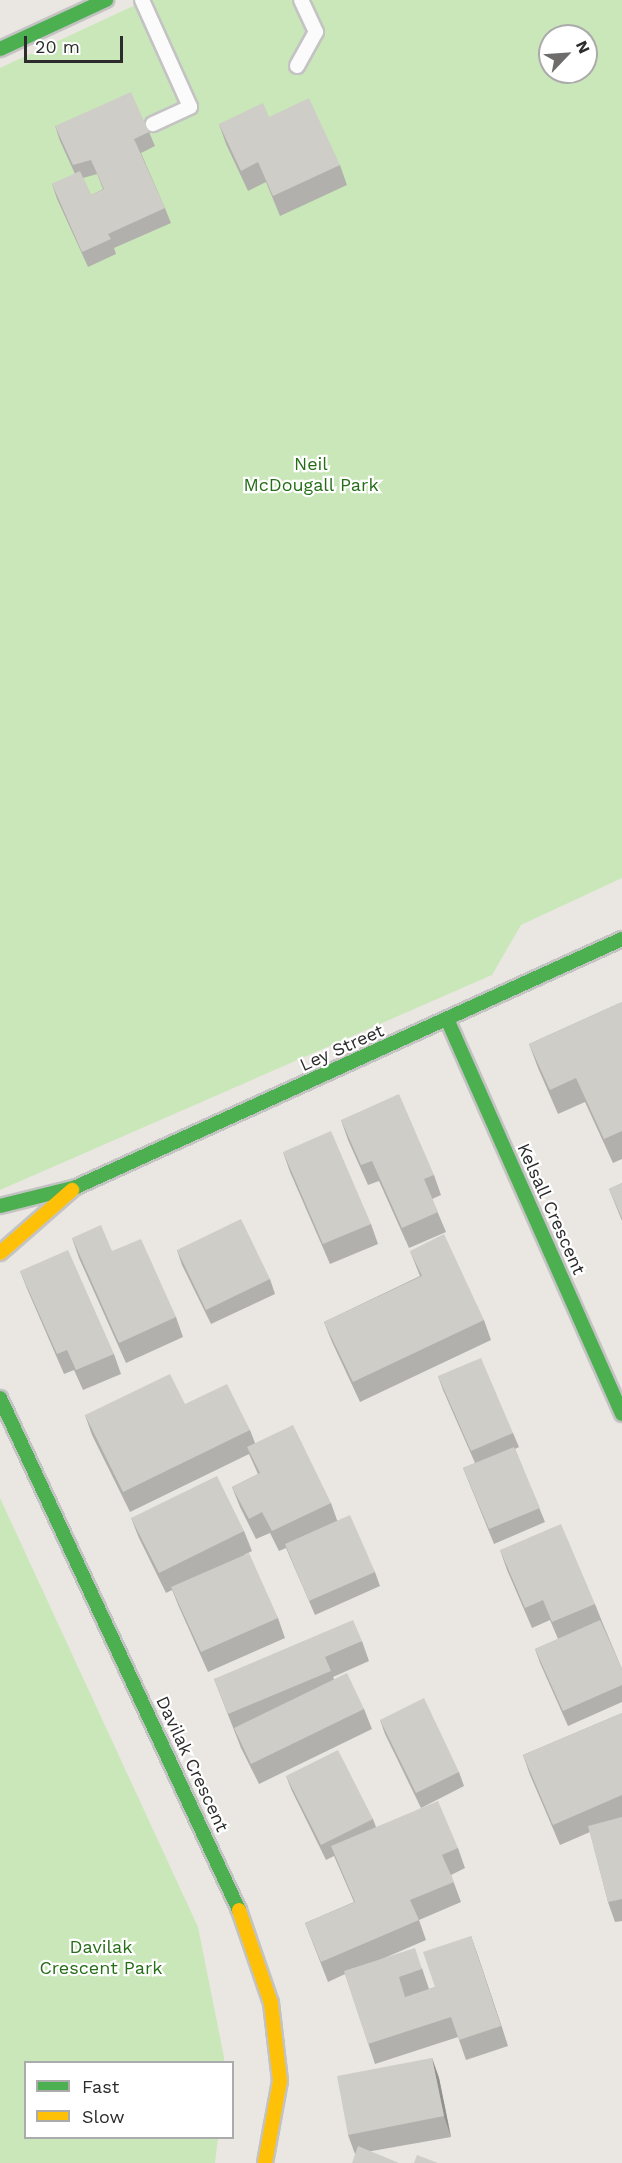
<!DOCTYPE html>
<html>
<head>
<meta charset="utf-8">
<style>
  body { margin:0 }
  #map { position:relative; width:622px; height:2163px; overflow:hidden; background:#eae7e2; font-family:"Work Sans",sans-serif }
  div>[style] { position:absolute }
  .green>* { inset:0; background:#cae7b9 }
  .roads { filter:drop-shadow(2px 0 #c4c3c3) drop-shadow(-2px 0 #c4c3c3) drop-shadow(0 2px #c4c3c3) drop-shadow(0 -2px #c4c3c3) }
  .lane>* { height:14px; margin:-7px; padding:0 7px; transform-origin:7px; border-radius:7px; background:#fcfbfb }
  .fast>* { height:14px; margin:-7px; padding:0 7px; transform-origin:7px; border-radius:7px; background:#4caf50 }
  .slow>* { height:14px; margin:-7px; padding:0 7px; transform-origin:7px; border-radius:7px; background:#ffc107 }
  .wall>* { inset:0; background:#b2b0ac }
  .shaded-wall>* { inset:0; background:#91908c }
  .building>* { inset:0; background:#cfcdc8 }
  span { translate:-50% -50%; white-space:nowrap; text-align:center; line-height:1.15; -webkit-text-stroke:4.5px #fff; paint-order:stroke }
  .park-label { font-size:18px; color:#256e17 }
  .street-label { font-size:18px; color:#2c2c2c }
  .legend { position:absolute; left:24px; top:2061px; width:210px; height:78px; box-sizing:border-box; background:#fff; border:2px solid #ababab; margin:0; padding:8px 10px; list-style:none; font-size:18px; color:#2c2c2c }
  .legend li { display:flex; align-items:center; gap:12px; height:30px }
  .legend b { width:30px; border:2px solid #ababab }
  .north { position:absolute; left:538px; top:24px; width:60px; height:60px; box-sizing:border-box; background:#fff; border:2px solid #ababab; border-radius:50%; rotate:65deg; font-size:16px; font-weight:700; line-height:24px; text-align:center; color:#2c2c2c }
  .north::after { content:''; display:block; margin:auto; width:21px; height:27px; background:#6e6d6c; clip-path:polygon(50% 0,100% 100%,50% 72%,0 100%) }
  .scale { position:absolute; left:24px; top:36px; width:99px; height:27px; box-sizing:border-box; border:3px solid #2c2c2c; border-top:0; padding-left:8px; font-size:18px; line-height:21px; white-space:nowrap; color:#2c2c2c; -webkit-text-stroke:4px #fff; paint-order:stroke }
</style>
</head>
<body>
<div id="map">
  <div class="green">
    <div style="clip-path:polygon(evenodd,146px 0,622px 0,622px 878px,521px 925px,492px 975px,0 1190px,0 68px,146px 0,550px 36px,586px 36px,586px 72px,550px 72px,550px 36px)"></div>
    <div style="clip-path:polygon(0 1498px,198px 1927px,224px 2057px,224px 2062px,26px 2062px,26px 2138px,218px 2138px,215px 2163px,0 2163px)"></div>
  </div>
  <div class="roads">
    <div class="lane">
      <div style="left:142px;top:0;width:117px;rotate:65.8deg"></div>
      <div style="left:190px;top:107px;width:41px;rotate:155.3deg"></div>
      <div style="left:297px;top:66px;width:39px;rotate:-61deg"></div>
      <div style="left:316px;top:32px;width:35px;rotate:-115deg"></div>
    </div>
    <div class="fast">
      <div style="left:0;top:49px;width:117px;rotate:-24.8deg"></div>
      <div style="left:447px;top:1019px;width:432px;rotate:66.1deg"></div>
      <div style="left:0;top:1206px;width:78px;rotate:-14deg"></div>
      <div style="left:76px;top:1187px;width:600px;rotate:-24.43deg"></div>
      <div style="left:0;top:1398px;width:565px;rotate:64.98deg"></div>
    </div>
    <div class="slow">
      <div style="left:0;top:1253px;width:96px;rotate:-41.2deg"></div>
      <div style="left:239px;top:1910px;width:98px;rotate:71deg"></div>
      <div style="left:271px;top:2003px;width:79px;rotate:83.4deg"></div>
      <div style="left:280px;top:2081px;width:83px;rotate:100.4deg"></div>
    </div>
  </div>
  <div class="wall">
    <div style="clip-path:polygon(269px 117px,340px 165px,347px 185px,280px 216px,266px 182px,248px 191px,226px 144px,219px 124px)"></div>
    <div style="clip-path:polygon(evenodd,55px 126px,149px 132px,155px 146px,141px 153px,165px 208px,171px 223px,114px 248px,116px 254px,88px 267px,57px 199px,52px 184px,75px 174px,60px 141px,55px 126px,97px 174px,103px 189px,91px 195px,83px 178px,97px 174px)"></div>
    <div style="clip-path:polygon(622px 1002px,622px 1159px,613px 1163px,585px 1102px,558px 1114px,538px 1068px,529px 1044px)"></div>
    <div style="clip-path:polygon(341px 1120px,434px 1175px,441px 1195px,432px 1199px,446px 1232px,409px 1248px,379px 1181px,368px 1185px,348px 1140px)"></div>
    <div style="clip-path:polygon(283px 1152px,371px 1224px,378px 1244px,330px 1264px,290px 1172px)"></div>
    <div style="clip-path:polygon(622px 1183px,622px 1221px,609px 1189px)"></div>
    <div style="clip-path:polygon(72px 1238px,112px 1251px,176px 1317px,183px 1337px,126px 1363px,79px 1258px)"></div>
    <div style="clip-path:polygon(177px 1250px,270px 1279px,275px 1294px,211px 1324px,182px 1265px)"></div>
    <div style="clip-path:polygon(410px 1251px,484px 1320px,491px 1340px,360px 1402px,332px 1342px,324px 1322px,420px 1276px)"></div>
    <div style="clip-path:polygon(20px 1271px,114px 1354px,121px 1374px,83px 1390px,74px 1370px,64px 1374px,28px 1291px)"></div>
    <div style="clip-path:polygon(438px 1376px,513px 1433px,519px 1447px,515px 1449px,545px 1522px,494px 1544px,463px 1468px,475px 1463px,443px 1390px)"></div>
    <div style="clip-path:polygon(185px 1404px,250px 1430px,255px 1443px,331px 1503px,337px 1520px,375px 1572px,380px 1586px,315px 1615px,286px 1548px,279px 1551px,270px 1533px,256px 1539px,240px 1507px,232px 1487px,258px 1474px,249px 1454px,130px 1512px,92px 1435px,85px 1415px)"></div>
    <div style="clip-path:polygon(131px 1518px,244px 1531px,252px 1551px,244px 1555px,278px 1618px,285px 1638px,208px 1672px,179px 1607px,172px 1590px,166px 1593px,139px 1538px)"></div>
    <div style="clip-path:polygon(500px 1550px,595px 1604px,603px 1624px,622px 1669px,622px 1702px,568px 1726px,540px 1663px,535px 1649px,558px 1639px,550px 1620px,532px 1628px,507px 1570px)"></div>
    <div style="clip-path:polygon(362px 1641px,369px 1661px,333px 1677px,334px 1679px,364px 1709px,372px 1729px,259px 1784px,241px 1748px,214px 1679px)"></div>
    <div style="clip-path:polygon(622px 1713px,622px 1921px,615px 1922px,608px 1902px,590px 1832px,560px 1845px,530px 1775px,523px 1755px)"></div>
    <div style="clip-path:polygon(380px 1720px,459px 1772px,464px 1786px,421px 1808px,385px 1734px)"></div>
    <div style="clip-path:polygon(286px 1776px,373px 1819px,376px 1827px,458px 1848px,465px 1868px,451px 1875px,461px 1902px,419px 1920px,426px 1940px,382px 1959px,422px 1968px,429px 1989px,435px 1987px,471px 1936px,508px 2046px,466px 2060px,458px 2037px,375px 2064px,345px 1974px,328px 1982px,305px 1923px,354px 1902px,334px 1856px,326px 1860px,292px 1791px)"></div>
    <div style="clip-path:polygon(432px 2058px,439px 2078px,451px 2137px,355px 2154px,348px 2135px)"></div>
  </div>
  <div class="shaded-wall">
    <div style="clip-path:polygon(471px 1936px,478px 1956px,508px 2046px,501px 2026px)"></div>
    <div style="clip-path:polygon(432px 2058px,439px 2078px,451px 2137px,444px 2116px)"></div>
  </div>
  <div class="building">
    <div style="clip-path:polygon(131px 92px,149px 132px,134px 139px,165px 208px,108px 234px,111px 239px,82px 252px,52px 184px,80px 171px,91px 195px,104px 189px,91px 160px,73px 165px,55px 126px)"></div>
    <div style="clip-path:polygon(309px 98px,340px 165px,273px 196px,258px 162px,241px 171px,219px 124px,263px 103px,269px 117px)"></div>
    <div style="clip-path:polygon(622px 1002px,622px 1131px,604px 1139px,576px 1078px,550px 1090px,529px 1044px)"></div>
    <div style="clip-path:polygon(399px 1094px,434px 1175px,424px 1179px,438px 1212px,402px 1228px,372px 1161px,361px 1165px,341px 1120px)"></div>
    <div style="clip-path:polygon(331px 1131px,371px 1224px,323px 1244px,283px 1152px)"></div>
    <div style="clip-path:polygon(622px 1183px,622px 1218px,609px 1189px)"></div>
    <div style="clip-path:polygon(241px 1219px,270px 1279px,206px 1310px,177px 1250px)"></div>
    <div style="clip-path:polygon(101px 1225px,112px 1251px,141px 1239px,176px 1317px,119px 1343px,72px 1238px)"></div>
    <div style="clip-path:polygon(444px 1234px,484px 1320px,353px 1382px,324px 1322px,422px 1276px,410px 1251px)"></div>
    <div style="clip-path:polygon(68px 1250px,114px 1354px,76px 1370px,67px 1350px,57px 1354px,20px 1271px)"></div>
    <div style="clip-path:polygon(481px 1358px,513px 1433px,471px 1451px,438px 1376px)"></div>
    <div style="clip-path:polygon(170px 1374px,185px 1404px,227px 1384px,250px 1430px,123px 1492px,85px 1415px)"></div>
    <div style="clip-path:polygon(293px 1425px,331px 1503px,272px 1531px,262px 1512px,249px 1519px,232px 1487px,260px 1473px,247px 1447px)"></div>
    <div style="clip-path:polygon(514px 1447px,540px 1508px,489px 1529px,463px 1468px)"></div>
    <div style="clip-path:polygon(217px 1476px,244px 1531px,159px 1573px,131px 1518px)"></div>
    <div style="clip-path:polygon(350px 1515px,375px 1572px,309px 1601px,285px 1544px)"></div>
    <div style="clip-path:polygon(561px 1524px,595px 1604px,552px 1622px,543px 1600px,525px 1608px,500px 1550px)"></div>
    <div style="clip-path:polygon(249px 1553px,278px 1618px,201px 1652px,171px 1587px)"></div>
    <div style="clip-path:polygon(353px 1620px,362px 1641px,325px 1657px,331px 1671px,228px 1714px,214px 1679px)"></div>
    <div style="clip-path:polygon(600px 1620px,622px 1669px,622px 1685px,563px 1711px,535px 1649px)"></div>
    <div style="clip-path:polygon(347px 1673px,364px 1709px,251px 1764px,234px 1728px)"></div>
    <div style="clip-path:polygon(424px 1698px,459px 1772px,416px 1793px,380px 1720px)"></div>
    <div style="clip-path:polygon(622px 1713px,622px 1795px,553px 1825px,523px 1755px)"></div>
    <div style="clip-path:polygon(338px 1750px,373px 1819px,321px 1845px,286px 1776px)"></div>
    <div style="clip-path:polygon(438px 1801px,458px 1848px,442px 1855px,454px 1882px,410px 1900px,419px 1920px,321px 1962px,305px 1923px,355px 1902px,331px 1846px)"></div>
    <div style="clip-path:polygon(622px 1817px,622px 1899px,608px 1902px,588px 1826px)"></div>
    <div style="clip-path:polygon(471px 1936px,501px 2026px,459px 2040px,451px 2017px,368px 2044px,344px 1971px,415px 1948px,422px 1969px,399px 1977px,405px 1997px,435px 1987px,423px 1952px)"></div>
    <div style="clip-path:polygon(432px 2058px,444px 2116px,348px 2135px,337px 2076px)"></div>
    <div style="clip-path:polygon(358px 2146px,399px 2163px,352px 2163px)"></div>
    <div style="clip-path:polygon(417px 2155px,438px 2163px,414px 2163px)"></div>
  </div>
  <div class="park-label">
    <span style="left:311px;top:475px">Neil<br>McDougall Park</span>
    <span style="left:101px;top:1958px">Davilak<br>Crescent Park</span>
  </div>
  <div class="street-label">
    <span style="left:342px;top:1048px;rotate:-24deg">Ley Street</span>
    <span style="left:551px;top:1209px;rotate:66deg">Kelsall Crescent</span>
    <span style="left:192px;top:1764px;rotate:65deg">Davilak Crescent</span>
  </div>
  <ul class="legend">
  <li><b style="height:8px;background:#4caf50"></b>Fast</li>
  <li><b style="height:8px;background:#ffc107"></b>Slow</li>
  </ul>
  <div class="north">N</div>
  <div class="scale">20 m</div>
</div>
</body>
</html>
